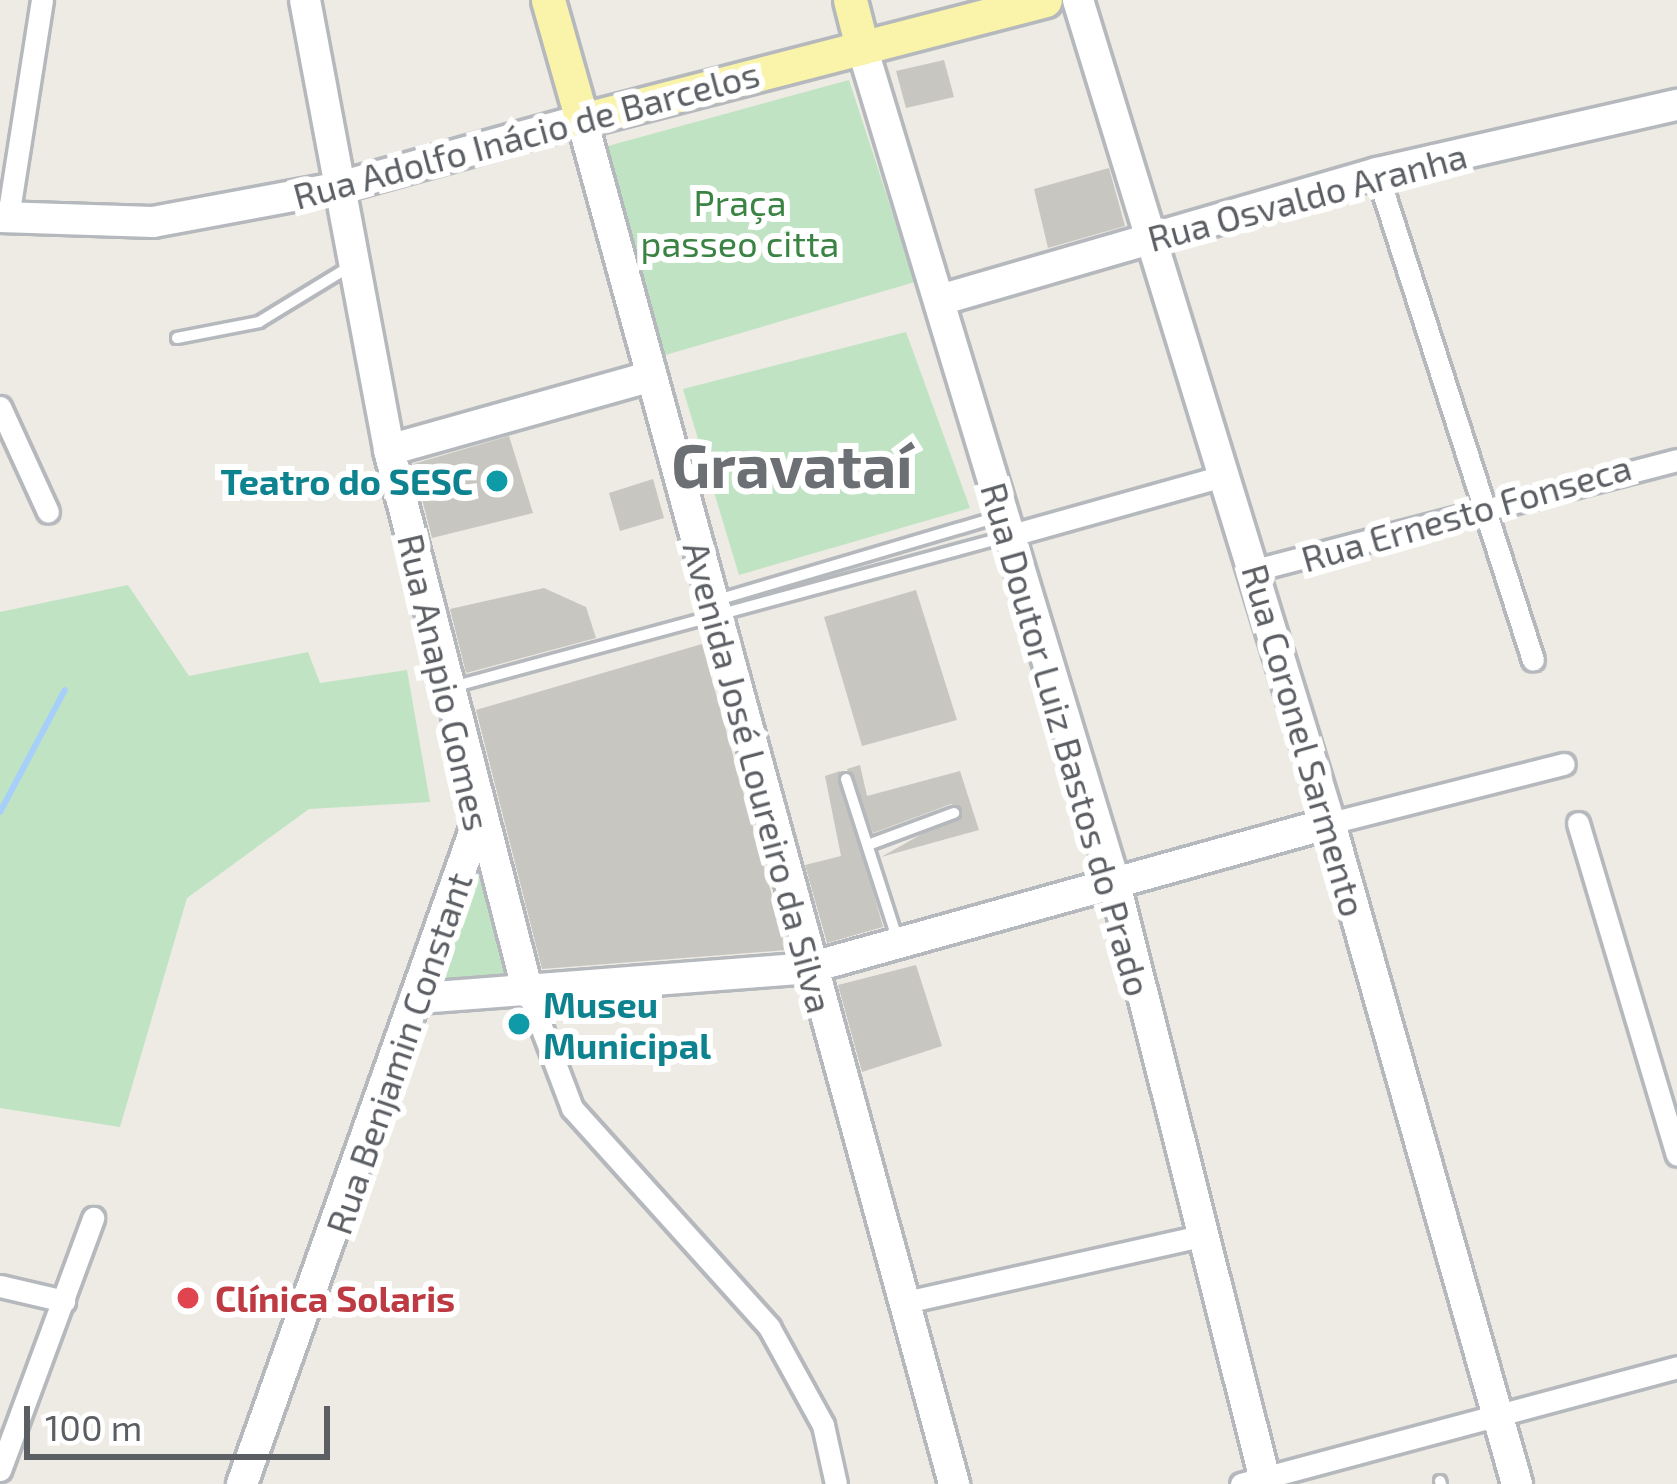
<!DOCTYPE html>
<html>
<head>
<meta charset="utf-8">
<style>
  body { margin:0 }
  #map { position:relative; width:1677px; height:1484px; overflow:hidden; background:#edebe3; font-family:"Exo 2",sans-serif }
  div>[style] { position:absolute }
  .green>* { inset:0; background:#c0e3c3 }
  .stream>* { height:6px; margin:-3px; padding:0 3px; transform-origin:3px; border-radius:3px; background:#a6cffa }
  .building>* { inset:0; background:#c8c6c0 }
  .roads { filter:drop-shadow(3px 0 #b5b8bc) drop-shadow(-3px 0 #b5b8bc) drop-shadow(0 3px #b5b8bc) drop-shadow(0 -3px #b5b8bc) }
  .lane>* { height:10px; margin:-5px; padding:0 5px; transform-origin:5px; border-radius:5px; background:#fff }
  .street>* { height:21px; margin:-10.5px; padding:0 10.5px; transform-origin:10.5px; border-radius:10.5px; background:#fff }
  .secondary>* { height:30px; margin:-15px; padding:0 15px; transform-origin:15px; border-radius:15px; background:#fff }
  .primary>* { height:33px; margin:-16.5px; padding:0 16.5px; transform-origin:16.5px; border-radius:16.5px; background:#faf3aa }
  .dots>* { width:33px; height:33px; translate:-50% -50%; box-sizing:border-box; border:6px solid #fff; border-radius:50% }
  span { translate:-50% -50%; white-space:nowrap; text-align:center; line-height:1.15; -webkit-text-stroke:12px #fff; paint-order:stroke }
  .street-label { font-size:36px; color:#5b5e63 }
  .park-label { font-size:36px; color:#3a8343 }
  .culture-label { font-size:36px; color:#0d838f; font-weight:700 }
  .right { translate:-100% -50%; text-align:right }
  .left { translate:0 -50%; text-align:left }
  .health-label { font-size:36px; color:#be3a42; font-weight:700 }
  .town-label { font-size:60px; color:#6c7074; font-weight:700 }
  .scale { position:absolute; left:24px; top:1406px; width:306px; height:54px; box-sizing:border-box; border:6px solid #5b5e63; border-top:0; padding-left:15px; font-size:36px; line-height:42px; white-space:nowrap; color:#5b5e63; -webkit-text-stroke:9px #fff; paint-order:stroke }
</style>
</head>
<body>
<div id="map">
  <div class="green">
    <div style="clip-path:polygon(849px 80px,915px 282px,655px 358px,608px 146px)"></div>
    <div style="clip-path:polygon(906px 332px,970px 508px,739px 575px,683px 389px)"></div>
    <div style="clip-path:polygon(128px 585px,189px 676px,308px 652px,320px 683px,407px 670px,430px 802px,309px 809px,187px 898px,120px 1127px,0 1108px,0 612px)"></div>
    <div style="clip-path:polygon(477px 854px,515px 978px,435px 983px)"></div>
  </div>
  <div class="stream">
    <div style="left:0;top:812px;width:138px;rotate:-62deg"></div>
  </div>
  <div class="building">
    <div style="clip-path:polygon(944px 60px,954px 97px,906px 108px,896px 71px)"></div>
    <div style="clip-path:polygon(1109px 168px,1125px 226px,1048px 248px,1034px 189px)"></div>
    <div style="clip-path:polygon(509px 436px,533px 513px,432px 538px,413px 464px)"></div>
    <div style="clip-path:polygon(653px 479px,664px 518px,620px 531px,609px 493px)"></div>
    <div style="clip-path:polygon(544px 588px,586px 607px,596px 638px,466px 673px,450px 609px)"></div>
    <div style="clip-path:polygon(916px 590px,957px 720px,862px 746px,824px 617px)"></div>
    <div style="clip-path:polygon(702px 644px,787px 950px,542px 969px,476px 710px)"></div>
    <div style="clip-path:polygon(860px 765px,867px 796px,960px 771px,979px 830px,881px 857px,963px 811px,951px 804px,873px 833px,847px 769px)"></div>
    <div style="clip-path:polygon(840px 771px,883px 927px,827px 943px,805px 865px,841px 856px,825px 776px)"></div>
    <div style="clip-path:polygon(916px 965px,942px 1046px,862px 1072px,838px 985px)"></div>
  </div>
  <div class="roads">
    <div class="lane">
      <div style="left:177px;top:338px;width:84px;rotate:-11deg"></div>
      <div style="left:259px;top:322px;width:105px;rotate:-31.4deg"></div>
      <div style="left:714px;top:601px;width:299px;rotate:-16.5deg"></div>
      <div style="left:456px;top:686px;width:569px;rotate:-15.18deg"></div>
      <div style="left:846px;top:779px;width:170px;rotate:72.2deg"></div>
      <div style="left:868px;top:845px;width:92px;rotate:-20.4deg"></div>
      <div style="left:1440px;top:1481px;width:3px;rotate:72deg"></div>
    </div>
    <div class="street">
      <div style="left:1377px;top:173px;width:511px;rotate:72.24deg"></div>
      <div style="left:8px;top:217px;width:220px;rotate:-81.1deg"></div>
      <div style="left:0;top:407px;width:115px;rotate:65.4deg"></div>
      <div style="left:1008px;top:536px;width:226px;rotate:-15.6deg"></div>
      <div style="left:1255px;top:570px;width:436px;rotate:-14.6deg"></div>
      <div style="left:1330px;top:823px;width:241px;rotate:-14.2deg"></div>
      <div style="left:1578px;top:823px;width:346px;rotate:73.4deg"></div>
      <div style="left:528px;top:992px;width:124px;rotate:69.2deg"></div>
      <div style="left:572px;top:1108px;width:295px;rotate:48deg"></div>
      <div style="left:769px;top:1327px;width:112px;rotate:61.1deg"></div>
      <div style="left:823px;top:1425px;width:60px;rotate:77.6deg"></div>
      <div style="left:0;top:1286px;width:66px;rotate:13.2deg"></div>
      <div style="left:906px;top:1302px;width:303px;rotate:-12.6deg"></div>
      <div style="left:0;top:1470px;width:269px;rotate:-69.7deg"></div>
      <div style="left:1241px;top:1484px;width:451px;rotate:-15deg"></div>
    </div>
    <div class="secondary">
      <div style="left:305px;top:0;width:458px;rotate:79.4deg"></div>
      <div style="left:389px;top:450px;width:560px;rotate:75.62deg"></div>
      <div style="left:1078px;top:0;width:861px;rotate:72.98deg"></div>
      <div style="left:1330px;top:823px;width:687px;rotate:74.2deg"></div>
      <div style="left:862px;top:47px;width:879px;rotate:73.19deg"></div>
      <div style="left:1116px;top:888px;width:615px;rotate:75.87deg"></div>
      <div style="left:0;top:217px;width:153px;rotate:1.9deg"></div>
      <div style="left:153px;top:222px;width:186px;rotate:-10.5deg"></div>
      <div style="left:336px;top:188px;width:255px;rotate:-15.5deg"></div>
      <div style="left:582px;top:120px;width:1414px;rotate:74.74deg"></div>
      <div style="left:940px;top:300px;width:455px;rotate:-16.2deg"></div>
      <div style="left:1377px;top:173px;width:308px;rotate:-12.8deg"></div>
      <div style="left:389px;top:450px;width:270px;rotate:-15.7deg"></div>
      <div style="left:421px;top:998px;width:389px;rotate:-4.4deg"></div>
      <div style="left:809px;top:968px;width:541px;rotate:-15.55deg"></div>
      <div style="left:242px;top:1484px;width:701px;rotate:-70.4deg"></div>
    </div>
    <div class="primary">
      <div style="left:548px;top:0;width:125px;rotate:74.2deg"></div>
      <div style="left:582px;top:120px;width:478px;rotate:-14.5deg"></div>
      <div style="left:850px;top:0;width:49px;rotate:75.7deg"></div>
    </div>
  </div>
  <div class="dots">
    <div style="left:497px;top:481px;background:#0f9aa8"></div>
    <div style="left:519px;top:1024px;background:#0f9aa8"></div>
    <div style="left:188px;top:1298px;background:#e0444e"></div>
  </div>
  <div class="street-label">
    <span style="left:526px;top:134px;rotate:-15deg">Rua Adolfo Inácio de Barcelos</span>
    <span style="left:1307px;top:196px;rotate:-15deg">Rua Osvaldo Aranha</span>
    <span style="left:1466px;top:512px;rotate:-16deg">Rua Ernesto Fonseca</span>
    <span style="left:445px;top:682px;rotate:77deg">Rua Anapio Gomes</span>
    <span style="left:1067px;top:739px;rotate:74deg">Rua Doutor Luiz Bastos do Prado</span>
    <span style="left:1305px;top:740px;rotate:74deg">Rua Coronel Sarmento</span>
    <span style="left:759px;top:777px;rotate:75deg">Avenida José Loureiro da Silva</span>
    <span style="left:398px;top:1053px;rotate:-71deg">Rua Benjamin Constant</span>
  </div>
  <div class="park-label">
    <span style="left:740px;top:222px">Praça<br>passeo citta</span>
  </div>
  <div class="culture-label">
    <span class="right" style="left:473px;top:481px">Teatro do SESC</span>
    <span class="left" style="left:543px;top:1024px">Museu<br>Municipal</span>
  </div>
  <div class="health-label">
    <span class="left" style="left:215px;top:1298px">Clínica Solaris</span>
  </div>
  <div class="town-label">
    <span style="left:792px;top:464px">Gravataí</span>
  </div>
  <div class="scale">100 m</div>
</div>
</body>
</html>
